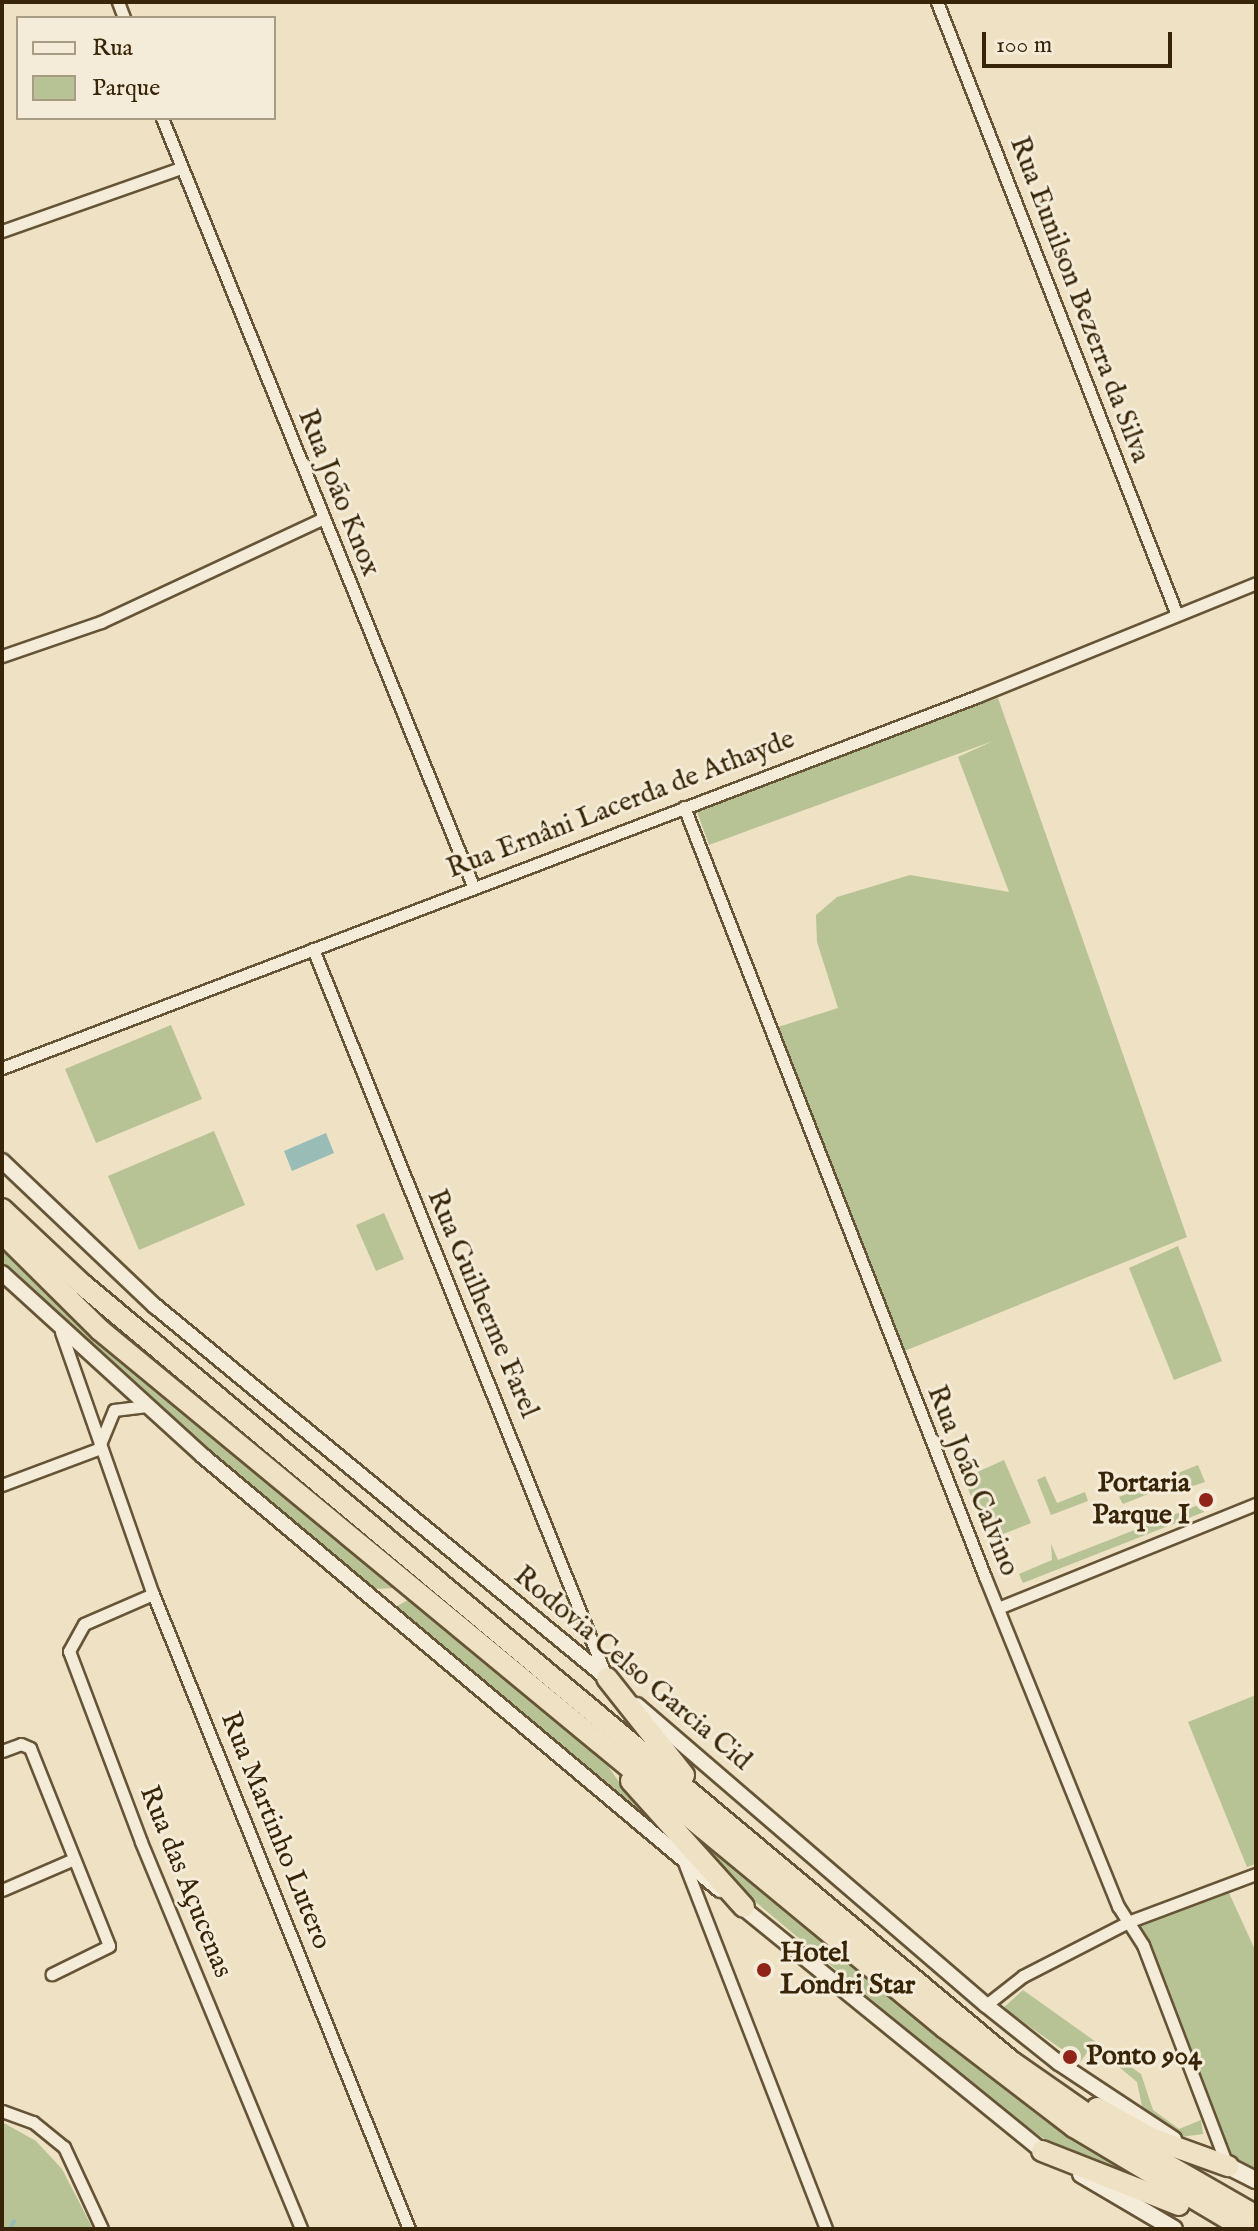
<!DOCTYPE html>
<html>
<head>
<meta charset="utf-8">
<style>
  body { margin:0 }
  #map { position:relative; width:1258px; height:2231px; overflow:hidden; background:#eee1c4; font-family:"IM FELL English",serif }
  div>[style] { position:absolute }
  .green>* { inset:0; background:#b8c395 }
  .water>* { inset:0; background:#99bdb6 }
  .stream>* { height:4px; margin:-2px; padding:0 2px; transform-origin:2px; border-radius:2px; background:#99bdb6 }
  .roads { filter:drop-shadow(2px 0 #665436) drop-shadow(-2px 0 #665436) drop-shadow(0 2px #665436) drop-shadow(0 -2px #665436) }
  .minor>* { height:11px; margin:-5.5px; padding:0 5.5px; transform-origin:5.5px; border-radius:5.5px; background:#f4ecd9 }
  .tertiary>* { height:14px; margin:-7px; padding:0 7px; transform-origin:7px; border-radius:7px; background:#f4ecd9 }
  .secondary>* { height:16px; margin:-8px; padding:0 8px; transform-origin:8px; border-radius:8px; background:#f4ecd9 }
  .motorway>* { height:20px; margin:-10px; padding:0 10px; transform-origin:10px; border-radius:10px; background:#eee1c4 }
  .dots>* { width:22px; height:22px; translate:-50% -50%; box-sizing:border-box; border:4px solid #f4ecd9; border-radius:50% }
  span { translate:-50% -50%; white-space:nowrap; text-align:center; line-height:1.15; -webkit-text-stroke:6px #f4ecd9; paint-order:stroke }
  .street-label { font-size:28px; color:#382507 }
  .poi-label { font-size:28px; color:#382507; font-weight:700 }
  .right { translate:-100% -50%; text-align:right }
  .left { translate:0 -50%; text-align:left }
  .frame { position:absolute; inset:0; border:4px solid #382507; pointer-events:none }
  .legend { position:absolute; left:16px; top:16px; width:260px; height:104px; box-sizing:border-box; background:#f4ecd9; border:2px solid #a99c85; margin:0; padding:10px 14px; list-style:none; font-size:24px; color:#382507 }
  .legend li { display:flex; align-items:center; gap:16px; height:40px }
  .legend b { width:40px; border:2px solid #a99c85 }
  .scale { position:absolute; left:982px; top:32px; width:190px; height:36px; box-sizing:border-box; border:4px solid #382507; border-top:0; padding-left:10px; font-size:24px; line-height:28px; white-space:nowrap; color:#382507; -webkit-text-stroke:6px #f4ecd9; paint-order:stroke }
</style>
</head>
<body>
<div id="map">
  <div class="green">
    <div style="clip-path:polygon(998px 698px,1187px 1237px,902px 1352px,778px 1027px,838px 1008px,817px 942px,816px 915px,837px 897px,910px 875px,1009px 892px,958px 757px,993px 741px,709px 845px,696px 809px)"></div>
    <div style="clip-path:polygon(171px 1025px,202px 1099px,96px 1143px,65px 1069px)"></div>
    <div style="clip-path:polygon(214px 1131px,245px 1205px,139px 1250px,108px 1176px)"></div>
    <div style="clip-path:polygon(384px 1213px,404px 1259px,376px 1271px,356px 1225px)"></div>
    <div style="clip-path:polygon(2px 1240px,397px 1584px,396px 1588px,374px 1589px,168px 1416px,2px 1265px)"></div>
    <div style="clip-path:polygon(1178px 1246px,1222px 1361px,1174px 1380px,1129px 1268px)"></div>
    <div style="clip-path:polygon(1004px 1460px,1031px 1523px,988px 1540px,964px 1478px)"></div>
    <div style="clip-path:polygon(1198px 1465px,1205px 1482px,1190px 1487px,1186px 1479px,1123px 1504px,1119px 1497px)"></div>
    <div style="clip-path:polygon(1045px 1476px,1057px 1503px,1085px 1492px,1088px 1501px,1051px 1515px,1037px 1480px)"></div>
    <div style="clip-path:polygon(1201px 1504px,1204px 1512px,1023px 1583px,1019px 1574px,1052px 1560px,1051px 1544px,1058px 1560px)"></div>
    <div style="clip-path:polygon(414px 1597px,598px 1752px,641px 1813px,395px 1607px)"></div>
    <div style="clip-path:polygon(1256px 1695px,1256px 1864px,1247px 1867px,1188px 1722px)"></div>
    <div style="clip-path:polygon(642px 1786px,1078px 2139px,1136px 2178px,1056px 2147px,1004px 2111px,720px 1872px)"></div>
    <div style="clip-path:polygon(1229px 1893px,1256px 1952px,1256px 2170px,1231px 2161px,1141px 1926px)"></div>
    <div style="clip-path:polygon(1023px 1990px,1141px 2074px,1153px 2110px,1179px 2129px,1201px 2120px,1203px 2134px,1181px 2137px,1143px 2111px,1137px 2082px,1093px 2045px,1080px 2062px,1003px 2008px)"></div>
    <div style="clip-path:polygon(2px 2122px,36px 2141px,62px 2169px,93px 2229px,2px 2229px)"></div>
  </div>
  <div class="water">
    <div style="clip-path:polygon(326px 1133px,334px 1153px,292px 1171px,284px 1151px)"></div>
  </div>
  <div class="stream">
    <div style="left:10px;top:2229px;width:9px;rotate:-63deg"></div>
  </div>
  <div class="roads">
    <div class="minor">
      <div style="left:118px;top:2px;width:17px;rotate:69deg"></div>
      <div style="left:937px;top:2px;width:658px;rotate:68.62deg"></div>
      <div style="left:162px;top:118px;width:829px;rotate:67.95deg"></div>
      <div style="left:2px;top:231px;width:190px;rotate:-19.4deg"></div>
      <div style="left:2px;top:656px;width:105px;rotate:-19deg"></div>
      <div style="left:101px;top:622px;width:244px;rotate:-25deg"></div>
      <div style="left:684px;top:807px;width:827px;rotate:68.65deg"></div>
      <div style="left:985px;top:1577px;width:355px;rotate:68deg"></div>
      <div style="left:1118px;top:1906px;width:46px;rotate:57.3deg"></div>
      <div style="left:1143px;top:1945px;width:235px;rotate:69.1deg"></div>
      <div style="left:313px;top:949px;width:784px;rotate:68.05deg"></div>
      <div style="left:2px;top:1068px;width:1044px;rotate:-20.86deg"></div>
      <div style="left:978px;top:696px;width:300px;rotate:-22.1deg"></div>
      <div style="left:61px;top:1332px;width:278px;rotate:70.7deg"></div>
      <div style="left:153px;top:1594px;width:685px;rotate:68.04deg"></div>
      <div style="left:98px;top:1449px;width:42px;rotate:-67.7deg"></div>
      <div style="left:114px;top:1410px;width:31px;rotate:-7deg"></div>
      <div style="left:2px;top:1485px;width:103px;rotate:-20.6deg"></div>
      <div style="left:153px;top:1594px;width:75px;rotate:156.5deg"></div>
      <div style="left:84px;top:1624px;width:31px;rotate:119deg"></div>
      <div style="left:69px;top:1651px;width:204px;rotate:69.3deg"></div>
      <div style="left:141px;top:1842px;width:419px;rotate:67.5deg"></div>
      <div style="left:998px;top:1608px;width:278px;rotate:-22deg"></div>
      <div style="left:2px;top:1751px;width:20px;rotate:-20deg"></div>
      <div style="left:21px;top:1744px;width:10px;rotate:24deg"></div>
      <div style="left:30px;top:1748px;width:213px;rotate:68.2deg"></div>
      <div style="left:109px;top:1946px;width:64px;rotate:153.8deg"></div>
      <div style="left:685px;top:1865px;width:390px;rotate:68.8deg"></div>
      <div style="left:2px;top:1890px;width:78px;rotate:-23.3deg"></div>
      <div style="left:986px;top:2005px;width:47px;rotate:-38.1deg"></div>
      <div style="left:1023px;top:1976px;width:118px;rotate:-27.2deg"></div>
      <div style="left:1128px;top:1922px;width:137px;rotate:-20.6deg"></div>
      <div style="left:2px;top:2111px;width:33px;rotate:20deg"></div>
      <div style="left:33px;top:2122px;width:40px;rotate:39deg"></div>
      <div style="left:64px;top:2147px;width:90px;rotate:65.1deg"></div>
    </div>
    <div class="tertiary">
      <div style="left:2px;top:1161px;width:211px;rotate:43.5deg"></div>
      <div style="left:155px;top:1306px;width:593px;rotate:39.46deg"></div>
      <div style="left:2px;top:1273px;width:272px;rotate:42.3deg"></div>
      <div style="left:203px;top:1456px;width:675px;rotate:40.01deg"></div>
      <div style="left:637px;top:1705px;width:460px;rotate:40.7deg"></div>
      <div style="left:986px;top:2005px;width:93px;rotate:38.5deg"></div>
      <div style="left:1059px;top:2063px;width:138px;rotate:33.5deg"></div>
      <div style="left:737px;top:1903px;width:393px;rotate:39.1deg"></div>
    </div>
    <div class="secondary">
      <div style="left:1228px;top:2166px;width:31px;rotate:27deg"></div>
      <div style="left:1081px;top:2174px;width:108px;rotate:30.6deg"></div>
    </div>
    <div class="motorway">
      <div style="left:2px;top:1209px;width:111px;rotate:43.2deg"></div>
      <div style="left:83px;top:1285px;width:1211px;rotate:39.91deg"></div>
      <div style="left:1012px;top:2062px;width:136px;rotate:34.9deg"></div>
      <div style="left:1124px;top:2140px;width:152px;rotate:29.9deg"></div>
      <div style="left:2px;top:1233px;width:138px;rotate:44.7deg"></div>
      <div style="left:100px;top:1330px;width:1096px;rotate:39.56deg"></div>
      <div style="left:945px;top:2028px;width:163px;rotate:37.5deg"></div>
      <div style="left:1074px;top:2127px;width:199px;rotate:30.8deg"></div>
      <div style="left:607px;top:1678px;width:124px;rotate:51.6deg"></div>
      <div style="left:631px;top:1781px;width:169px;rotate:48.1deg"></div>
      <div style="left:1097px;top:2108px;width:64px;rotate:29deg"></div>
      <div style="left:1153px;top:2139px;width:80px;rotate:19.8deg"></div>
      <div style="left:1042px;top:2151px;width:147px;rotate:21.5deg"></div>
    </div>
  </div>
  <div class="dots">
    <div style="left:1206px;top:1500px;background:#8f2418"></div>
    <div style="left:764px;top:1970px;background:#8f2418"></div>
    <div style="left:1070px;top:2057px;background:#8f2418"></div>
  </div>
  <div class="street-label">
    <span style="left:1079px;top:300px;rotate:69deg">Rua Eunilson Bezerra da Silva</span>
    <span style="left:338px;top:493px;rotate:68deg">Rua João Knox</span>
    <span style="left:621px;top:805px;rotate:-21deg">Rua Ernâni Lacerda de Athayde</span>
    <span style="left:482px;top:1304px;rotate:67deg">Rua Guilherme Farel</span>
    <span style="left:972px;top:1481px;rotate:68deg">Rua João Calvino</span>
    <span style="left:632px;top:1669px;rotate:40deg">Rodovia Celso Garcia Cid</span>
    <span style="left:275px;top:1831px;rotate:68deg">Rua Martinho Lutero</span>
    <span style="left:185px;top:1882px;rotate:68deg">Rua das Açucenas</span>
  </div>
  <div class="poi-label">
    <span class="right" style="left:1190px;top:1500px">Portaria<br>Parque I</span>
    <span class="left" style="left:780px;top:1970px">Hotel<br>Londri Star</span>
    <span class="left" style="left:1086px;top:2057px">Ponto 904</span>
  </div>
  <div class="frame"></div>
  <ul class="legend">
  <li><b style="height:10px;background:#f4ecd9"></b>Rua</li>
  <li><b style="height:22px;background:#b8c395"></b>Parque</li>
  </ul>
  <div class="scale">100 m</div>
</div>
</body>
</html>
